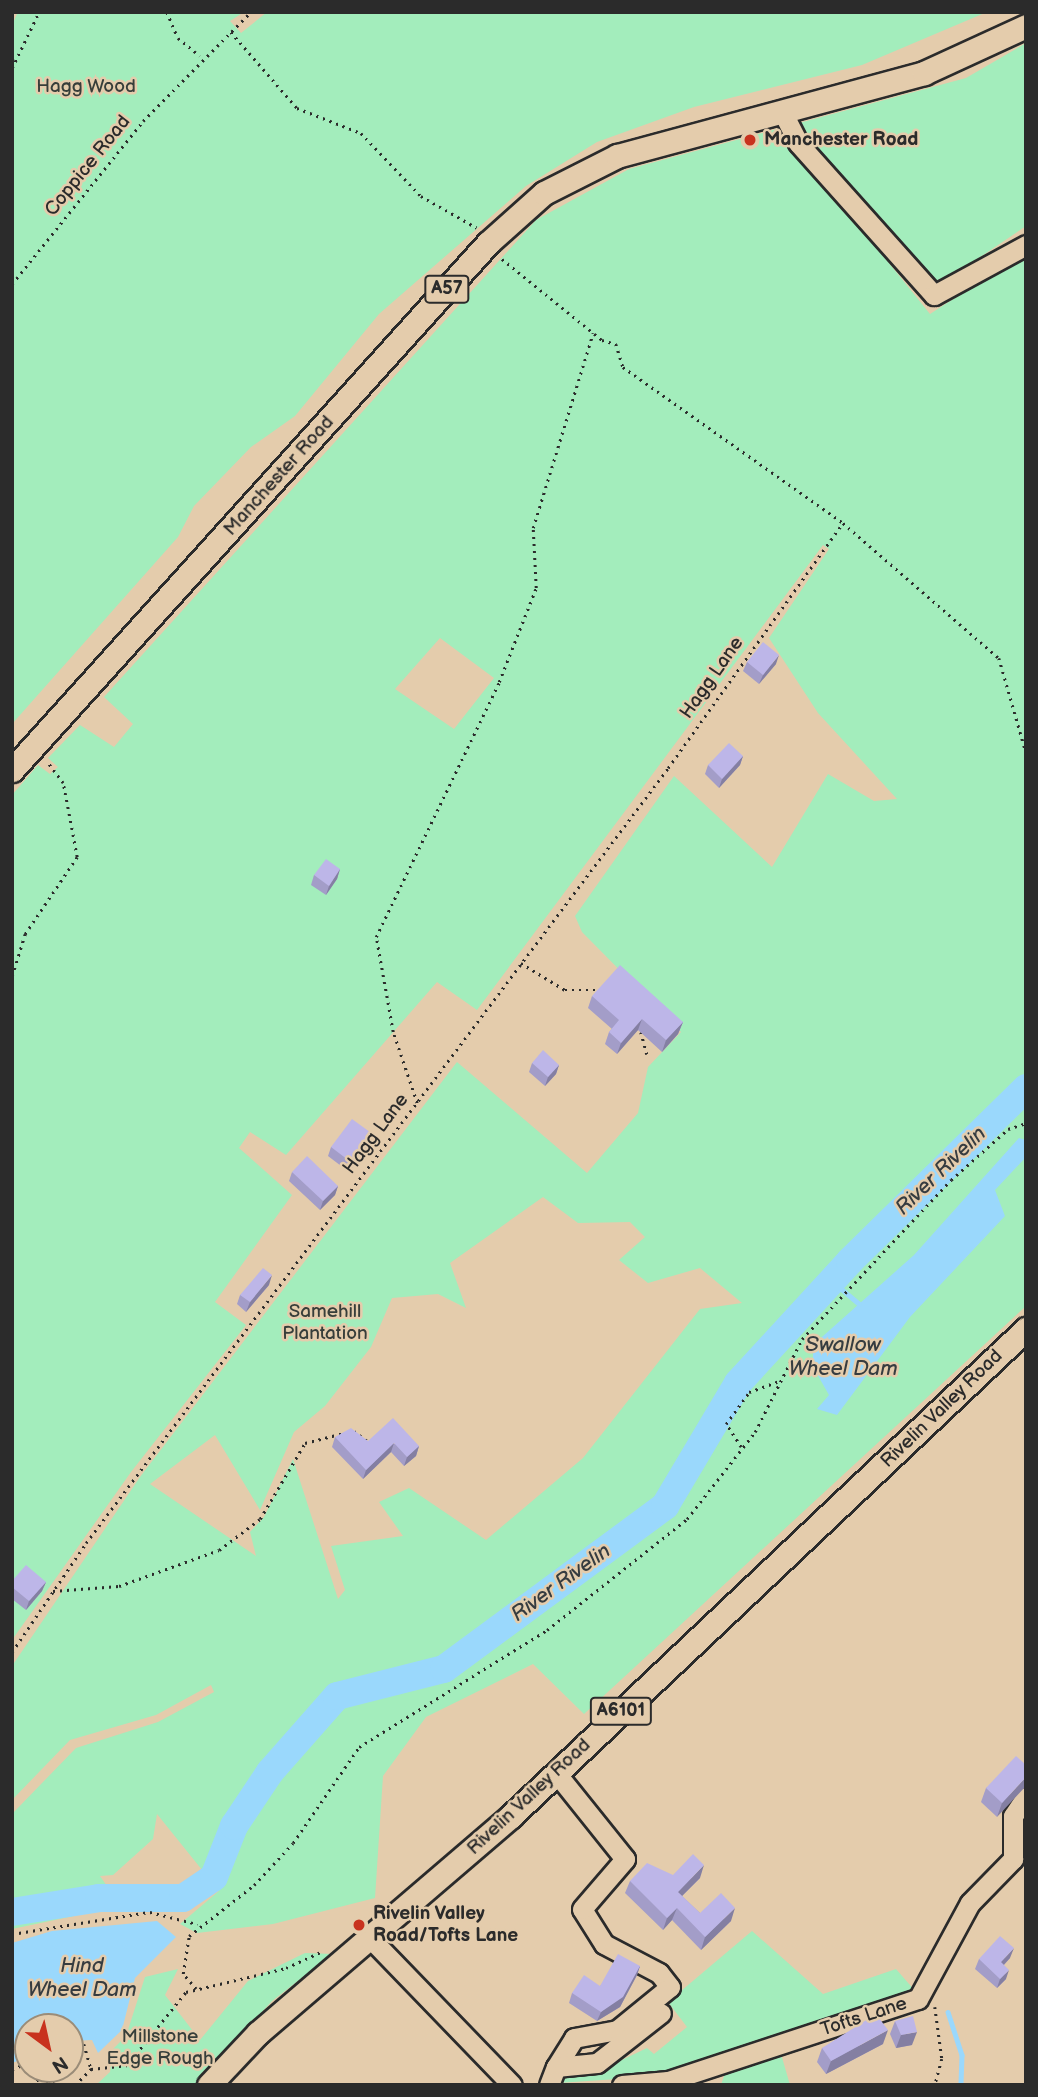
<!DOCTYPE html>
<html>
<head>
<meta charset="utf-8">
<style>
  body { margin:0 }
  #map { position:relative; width:1038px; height:2097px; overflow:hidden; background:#e4ccac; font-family:"Balsamiq Sans",sans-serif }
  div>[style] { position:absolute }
  .green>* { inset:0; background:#a3edbc }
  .water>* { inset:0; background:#9ad8fc }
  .stream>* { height:4.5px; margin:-2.25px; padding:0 2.25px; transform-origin:2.25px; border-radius:2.25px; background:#9ad8fc }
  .river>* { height:28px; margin:-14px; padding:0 14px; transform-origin:14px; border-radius:14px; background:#9ad8fc }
  .path>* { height:2.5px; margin-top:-1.25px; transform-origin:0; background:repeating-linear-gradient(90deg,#2b2b2b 0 2px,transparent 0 7px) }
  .roads { filter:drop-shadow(2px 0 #2b2b2b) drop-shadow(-2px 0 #2b2b2b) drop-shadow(0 2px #2b2b2b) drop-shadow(0 -2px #2b2b2b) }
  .minor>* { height:19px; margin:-9.5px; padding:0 9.5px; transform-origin:9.5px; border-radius:9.5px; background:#e4ccac }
  .major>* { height:23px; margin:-11.5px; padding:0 11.5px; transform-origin:11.5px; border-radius:11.5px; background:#e4ccac }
  .wall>* { inset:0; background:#a39dc8 }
  .shaded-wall>* { inset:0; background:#847fa2 }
  .building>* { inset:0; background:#bdb6e8 }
  .dots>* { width:19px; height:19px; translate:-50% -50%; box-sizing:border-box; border:4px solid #e4ccac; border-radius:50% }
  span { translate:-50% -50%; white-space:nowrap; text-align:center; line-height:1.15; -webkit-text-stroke:5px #e4ccac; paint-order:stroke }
  .shield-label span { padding:2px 5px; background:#e4ccac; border:2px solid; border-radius:5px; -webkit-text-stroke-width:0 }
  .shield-label { font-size:18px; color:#2b2b2b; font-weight:700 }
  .park-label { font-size:19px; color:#373e3a }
  .poi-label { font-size:19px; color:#2b2b2b; font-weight:700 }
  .left { translate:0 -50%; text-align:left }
  .street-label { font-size:19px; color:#2b2b2b }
  .water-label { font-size:21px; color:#363c40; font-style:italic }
  .frame { position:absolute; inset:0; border:14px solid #2b2b2b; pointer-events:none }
  .north { position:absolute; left:14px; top:2013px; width:70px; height:70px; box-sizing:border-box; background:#e4ccac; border:2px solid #9a8c78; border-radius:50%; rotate:147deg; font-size:19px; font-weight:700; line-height:28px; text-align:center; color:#2b2b2b }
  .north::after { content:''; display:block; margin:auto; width:24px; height:32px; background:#c8321e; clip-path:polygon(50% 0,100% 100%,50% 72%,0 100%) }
</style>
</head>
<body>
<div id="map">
  <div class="green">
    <div style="clip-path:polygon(18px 12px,244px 12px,230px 21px,241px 33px,267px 12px,987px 12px,862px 65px,694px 107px,597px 142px,526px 186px,379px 314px,295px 416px,251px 447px,194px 506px,178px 537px,12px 724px,12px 25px)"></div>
    <div style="clip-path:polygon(evenodd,1026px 43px,1026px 226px,939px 285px,927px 285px,794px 145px,930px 314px,1026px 252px,1026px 1306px,584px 1714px,533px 1664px,426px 1717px,383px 1776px,375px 1898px,273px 1924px,197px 1933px,180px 1924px,219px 1891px,157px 1814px,153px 1839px,113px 1875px,100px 1876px,121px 1906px,12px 1929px,12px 1814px,76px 1748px,158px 1722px,214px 1692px,211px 1685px,156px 1715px,70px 1740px,12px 1800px,12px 1666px,140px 1477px,457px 1062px,587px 1173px,638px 1113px,648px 1067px,681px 1032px,582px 932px,575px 916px,674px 776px,772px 867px,828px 774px,874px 801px,897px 799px,818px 713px,769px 638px,829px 549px,823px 545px,477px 1010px,437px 982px,286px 1155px,250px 1132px,239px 1148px,292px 1195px,215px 1302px,246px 1325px,131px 1472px,12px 1640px,12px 795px,38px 765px,50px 774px,58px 767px,48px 758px,80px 725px,114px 747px,133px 724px,104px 697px,536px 220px,629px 169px,966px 78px,1026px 43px,440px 638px,494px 678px,454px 729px,395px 689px,440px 638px,1026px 43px,543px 1197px,578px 1223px,630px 1222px,645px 1237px,619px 1260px,648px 1283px,700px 1268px,742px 1303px,700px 1309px,583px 1458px,486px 1540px,409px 1488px,379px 1502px,403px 1536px,331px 1546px,345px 1590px,338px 1599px,293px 1459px,264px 1517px,250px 1532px,256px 1556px,150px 1484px,215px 1435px,260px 1510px,294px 1432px,325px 1406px,371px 1347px,392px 1298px,438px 1294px,466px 1308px,450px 1263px,543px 1197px)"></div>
    <div style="clip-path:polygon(752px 1931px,823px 1994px,896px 1969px,916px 1992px,662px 2076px,558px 2083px,556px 2076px,603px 2069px,647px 2048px,654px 2054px,687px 2027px,668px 2002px)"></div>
    <div style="clip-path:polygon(305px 1953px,333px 1954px,272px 2001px,195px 2085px,96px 2085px,110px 2072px,113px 2049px,126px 2036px,145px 1977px,178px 1969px,165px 1995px,200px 2040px,248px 1981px)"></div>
    <div style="clip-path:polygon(781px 2054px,790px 2085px,721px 2085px,725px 2073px)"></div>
  </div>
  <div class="water">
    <div style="clip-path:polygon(1019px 1138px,1026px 1140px,1026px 1157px,995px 1190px,1005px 1216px,910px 1317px,837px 1415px,817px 1409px,829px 1395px,813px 1367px,813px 1345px,914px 1255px)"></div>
    <div style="clip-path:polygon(157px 1921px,176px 1937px,135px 1978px,122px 2030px,98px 2053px,92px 2040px,70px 2041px,70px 2027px,28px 2027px,28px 2057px,12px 2063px,12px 1943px,52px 1931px)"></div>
  </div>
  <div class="stream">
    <div style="left:832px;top:1281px;width:35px;rotate:40deg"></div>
    <div style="left:948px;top:2012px;width:45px;rotate:72deg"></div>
    <div style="left:962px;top:2055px;width:30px;rotate:92deg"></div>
  </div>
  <div class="river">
    <div style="left:12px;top:1912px;width:88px;rotate:-9.1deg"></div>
    <div style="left:99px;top:1898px;width:84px"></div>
    <div style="left:183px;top:1898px;width:37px;rotate:-34deg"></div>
    <div style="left:214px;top:1877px;width:55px;rotate:-68.6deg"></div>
    <div style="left:234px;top:1826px;width:65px;rotate:-56.3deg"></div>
    <div style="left:270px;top:1772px;width:101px;rotate:-48.6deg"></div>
    <div style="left:337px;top:1696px;width:110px;rotate:-14.2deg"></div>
    <div style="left:444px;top:1669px;width:275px;rotate:-36.4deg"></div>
    <div style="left:665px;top:1506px;width:143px;rotate:-59.3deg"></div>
    <div style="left:738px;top:1383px;width:166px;rotate:-47.4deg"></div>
    <div style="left:850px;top:1261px;width:247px;rotate:-44.5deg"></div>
  </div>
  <div class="path">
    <div style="left:167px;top:12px;width:28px;rotate:67deg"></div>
    <div style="left:178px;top:38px;width:28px;rotate:39deg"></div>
    <div style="left:231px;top:32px;width:101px;rotate:49deg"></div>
    <div style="left:297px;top:108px;width:69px;rotate:21.3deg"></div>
    <div style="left:361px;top:133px;width:87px;rotate:46.4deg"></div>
    <div style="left:421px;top:196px;width:64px;rotate:29.7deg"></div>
    <div style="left:12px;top:68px;width:62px;rotate:-64.3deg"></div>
    <div style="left:502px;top:259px;width:129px;rotate:39deg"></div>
    <div style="left:602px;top:340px;width:15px;rotate:16deg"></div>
    <div style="left:616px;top:344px;width:24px;rotate:73deg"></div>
    <div style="left:623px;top:367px;width:270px;rotate:35.3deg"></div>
    <div style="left:843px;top:523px;width:206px;rotate:40.9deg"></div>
    <div style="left:999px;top:658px;width:98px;rotate:74deg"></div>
    <div style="left:12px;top:284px;width:209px;rotate:-51.2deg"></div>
    <div style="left:143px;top:121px;width:153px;rotate:-45.3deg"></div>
    <div style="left:521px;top:963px;width:52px;rotate:31.5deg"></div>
    <div style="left:565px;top:990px;width:35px"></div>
    <div style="left:12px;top:976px;width:44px;rotate:-72.8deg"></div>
    <div style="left:25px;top:934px;width:93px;rotate:-56deg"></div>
    <div style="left:77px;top:857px;width:75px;rotate:-100.7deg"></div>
    <div style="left:63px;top:783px;width:26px;rotate:-127deg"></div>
    <div style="left:641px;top:1032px;width:23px;rotate:75deg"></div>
    <div style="left:417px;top:1103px;width:75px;rotate:-108.7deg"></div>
    <div style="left:393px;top:1032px;width:97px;rotate:-100.1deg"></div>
    <div style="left:376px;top:937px;width:283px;rotate:-64.2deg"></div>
    <div style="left:499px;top:682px;width:101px;rotate:-68.5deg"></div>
    <div style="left:536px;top:588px;width:60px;rotate:-92.9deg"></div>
    <div style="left:533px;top:528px;width:204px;rotate:-72.9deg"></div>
    <div style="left:354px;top:1431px;width:20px;rotate:37deg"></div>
    <div style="left:741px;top:1447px;width:27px;rotate:-123deg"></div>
    <div style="left:726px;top:1424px;width:39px;rotate:-54deg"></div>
    <div style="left:749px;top:1392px;width:30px;rotate:-20deg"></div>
    <div style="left:53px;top:1591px;width:66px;rotate:-4.3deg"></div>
    <div style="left:119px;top:1586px;width:106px;rotate:-19.8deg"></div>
    <div style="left:219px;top:1550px;width:51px;rotate:-37.1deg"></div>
    <div style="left:260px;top:1519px;width:88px;rotate:-59.4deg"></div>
    <div style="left:305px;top:1443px;width:40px;rotate:-14.4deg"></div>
    <div style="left:12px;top:1652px;width:132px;rotate:-55.8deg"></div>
    <div style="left:86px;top:1543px;width:969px;rotate:-53.09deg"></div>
    <div style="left:668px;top:768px;width:301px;rotate:-54.5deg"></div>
    <div style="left:12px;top:1934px;width:140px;rotate:-9.1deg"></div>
    <div style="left:150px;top:1912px;width:49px;rotate:14.3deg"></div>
    <div style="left:196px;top:1989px;width:20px;rotate:-131deg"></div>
    <div style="left:183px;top:1974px;width:38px;rotate:-81deg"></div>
    <div style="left:189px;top:1936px;width:83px;rotate:-38.1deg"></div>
    <div style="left:254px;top:1885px;width:57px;rotate:-47.1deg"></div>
    <div style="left:293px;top:1843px;width:116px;rotate:-55.5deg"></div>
    <div style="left:359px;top:1747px;width:221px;rotate:-31.9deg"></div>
    <div style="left:547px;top:1630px;width:179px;rotate:-38.4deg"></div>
    <div style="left:687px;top:1519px;width:110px;rotate:-52deg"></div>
    <div style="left:755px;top:1432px;width:104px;rotate:-63.2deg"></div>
    <div style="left:802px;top:1339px;width:218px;rotate:-46.9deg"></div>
    <div style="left:951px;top:1180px;width:76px;rotate:-41.8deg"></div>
    <div style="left:1008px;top:1129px;width:19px;rotate:-18deg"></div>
    <div style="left:935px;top:2007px;width:52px;rotate:82.3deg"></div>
    <div style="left:942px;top:2059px;width:27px;rotate:105deg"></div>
    <div style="left:70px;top:2046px;width:14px;rotate:-8deg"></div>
    <div style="left:84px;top:2044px;width:26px;rotate:74deg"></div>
    <div style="left:12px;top:2069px;width:17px;rotate:-21deg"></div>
    <div style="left:31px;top:2085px;width:11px;rotate:-38deg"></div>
    <div style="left:40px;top:2078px;width:18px;rotate:22deg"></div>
    <div style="left:75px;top:2085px;width:23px;rotate:-45deg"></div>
    <div style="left:91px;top:2069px;width:36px;rotate:-6deg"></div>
    <div style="left:127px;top:2065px;width:94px;rotate:-51.1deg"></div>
    <div style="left:186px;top:1992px;width:103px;rotate:-13.5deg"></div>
    <div style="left:286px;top:1968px;width:41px;rotate:-24.7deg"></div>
  </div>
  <div class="roads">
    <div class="minor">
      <div style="left:783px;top:113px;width:34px;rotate:63deg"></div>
      <div style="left:798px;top:143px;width:204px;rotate:48.2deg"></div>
      <div style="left:934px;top:295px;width:105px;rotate:-28.5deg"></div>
      <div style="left:370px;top:1938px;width:204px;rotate:46deg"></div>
      <div style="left:556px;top:2067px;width:34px;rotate:-58deg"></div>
      <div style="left:574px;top:2038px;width:44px;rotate:-10.5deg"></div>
      <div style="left:617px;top:2030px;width:68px;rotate:-39.1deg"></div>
      <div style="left:670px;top:1987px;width:18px;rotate:-128deg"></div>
      <div style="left:659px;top:1973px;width:62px;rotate:-152.2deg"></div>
      <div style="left:604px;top:1944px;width:41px;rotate:-122.2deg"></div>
      <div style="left:582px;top:1909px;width:66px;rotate:-49.3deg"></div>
      <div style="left:625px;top:1859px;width:110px;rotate:-128.7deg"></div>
      <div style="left:549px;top:2085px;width:19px;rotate:-69deg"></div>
      <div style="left:556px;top:2067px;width:41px;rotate:-5.6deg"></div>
      <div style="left:597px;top:2063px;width:81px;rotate:-38deg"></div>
      <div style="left:622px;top:2085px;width:46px;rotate:-5deg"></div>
      <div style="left:668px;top:2081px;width:263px;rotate:-18.2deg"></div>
      <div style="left:918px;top:1999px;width:109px;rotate:-61.6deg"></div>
      <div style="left:970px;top:1903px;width:62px;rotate:-45.7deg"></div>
      <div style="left:1013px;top:1859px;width:43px;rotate:-90deg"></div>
      <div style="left:1013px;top:1816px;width:23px;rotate:-56deg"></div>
    </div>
    <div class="major">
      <div style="left:12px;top:770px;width:710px;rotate:-47.91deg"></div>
      <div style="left:488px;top:243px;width:75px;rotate:-41.8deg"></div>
      <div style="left:544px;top:193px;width:82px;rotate:-26.9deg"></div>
      <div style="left:617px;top:156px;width:318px;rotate:-15.1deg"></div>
      <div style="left:924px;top:73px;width:112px;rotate:-24.7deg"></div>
      <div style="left:209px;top:2085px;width:71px;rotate:-46.7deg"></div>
      <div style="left:258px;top:2033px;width:333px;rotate:-40.6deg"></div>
      <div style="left:511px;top:1816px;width:709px;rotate:-43.4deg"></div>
    </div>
  </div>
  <div class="wall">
    <div style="clip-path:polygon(747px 662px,776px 664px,759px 684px,743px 671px)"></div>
    <div style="clip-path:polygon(743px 756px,740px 765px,719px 788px,705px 774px,708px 765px)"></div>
    <div style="clip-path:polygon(340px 869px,337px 879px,326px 895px,311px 885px,314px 875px)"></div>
    <div style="clip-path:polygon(592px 996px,683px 1022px,678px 1034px,662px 1052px,638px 1030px,617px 1054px,605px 1044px,609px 1032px,612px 1029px,588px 1008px)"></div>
    <div style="clip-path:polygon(532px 1063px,559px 1065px,556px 1074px,545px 1086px,529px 1072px)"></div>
    <div style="clip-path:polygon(370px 1144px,349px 1172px,328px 1156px,331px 1147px)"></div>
    <div style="clip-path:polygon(292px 1172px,338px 1186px,335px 1195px,320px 1210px,289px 1181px)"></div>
    <div style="clip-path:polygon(269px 1285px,246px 1312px,237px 1304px,240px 1295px)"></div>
    <div style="clip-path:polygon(335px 1437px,368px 1441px,419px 1446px,416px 1456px,404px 1466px,391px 1452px,363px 1479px,332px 1447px)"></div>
    <div style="clip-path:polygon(12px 1581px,46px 1582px,42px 1591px,26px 1610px,12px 1599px)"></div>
    <div style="clip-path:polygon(1026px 1765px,997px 1817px,981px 1802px,986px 1788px)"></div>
    <div style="clip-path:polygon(700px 1878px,682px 1896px,700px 1913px,731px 1921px,701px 1950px,672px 1920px,663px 1930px,625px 1893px,630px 1881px)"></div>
    <div style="clip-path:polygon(1010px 1958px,1004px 1965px,1006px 1979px,997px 1988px,975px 1969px,979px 1959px)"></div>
    <div style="clip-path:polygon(640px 1966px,637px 1975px,620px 2007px,597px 2021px,569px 2003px,572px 1993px,600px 1986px)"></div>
    <div style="clip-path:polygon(895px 2021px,912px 2045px,896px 2048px,890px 2034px)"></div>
    <div style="clip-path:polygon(883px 2044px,826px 2074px,817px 2062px,822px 2048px)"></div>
  </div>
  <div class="shaded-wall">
    <div style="clip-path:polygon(779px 655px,776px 664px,759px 684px,763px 675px)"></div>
    <div style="clip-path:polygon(743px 756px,740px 765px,719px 788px,722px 779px)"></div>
    <div style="clip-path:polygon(340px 869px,337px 879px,326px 895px,329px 886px)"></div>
    <div style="clip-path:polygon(642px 1019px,638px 1030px,617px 1054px,621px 1043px)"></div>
    <div style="clip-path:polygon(683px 1022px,678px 1034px,662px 1052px,666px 1040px)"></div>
    <div style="clip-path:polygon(559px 1065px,556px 1074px,545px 1086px,548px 1077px)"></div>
    <div style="clip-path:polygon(374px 1135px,370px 1144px,349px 1172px,352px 1163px)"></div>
    <div style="clip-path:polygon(338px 1186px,335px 1195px,320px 1210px,323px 1201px)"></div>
    <div style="clip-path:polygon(272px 1275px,269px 1285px,246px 1312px,250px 1302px)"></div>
    <div style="clip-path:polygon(394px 1443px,391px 1452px,363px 1479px,366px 1470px)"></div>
    <div style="clip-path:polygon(419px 1446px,416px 1456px,404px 1466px,407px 1457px)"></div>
    <div style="clip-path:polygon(46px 1582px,42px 1591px,26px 1610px,29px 1601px)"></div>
    <div style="clip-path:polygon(1026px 1777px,1026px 1786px,997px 1817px,1002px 1803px)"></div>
    <div style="clip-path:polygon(704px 1865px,700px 1878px,674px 1904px,678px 1892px)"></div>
    <div style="clip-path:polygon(677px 1908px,672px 1920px,663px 1930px,667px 1918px)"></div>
    <div style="clip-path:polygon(735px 1908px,731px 1921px,701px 1950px,705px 1937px)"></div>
    <div style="clip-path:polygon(1014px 1948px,1010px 1958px,998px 1971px,1001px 1962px)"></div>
    <div style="clip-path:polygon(640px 1966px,637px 1975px,620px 2007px,597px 2021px,601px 2012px)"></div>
    <div style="clip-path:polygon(1009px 1970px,1006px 1979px,997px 1988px,1000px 1979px)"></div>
    <div style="clip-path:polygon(888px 2030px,883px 2044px,826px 2074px,831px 2061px)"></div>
    <div style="clip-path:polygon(917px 2032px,912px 2045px,896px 2048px,901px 2035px)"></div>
  </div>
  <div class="building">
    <div style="clip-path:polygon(763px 642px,779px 655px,763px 675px,747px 662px)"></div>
    <div style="clip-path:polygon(729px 743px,743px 756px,722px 779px,708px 765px)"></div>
    <div style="clip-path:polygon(326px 859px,340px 869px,329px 886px,314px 875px)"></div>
    <div style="clip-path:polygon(620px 965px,683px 1022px,666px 1040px,642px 1019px,621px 1043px,609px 1032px,619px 1020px,592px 996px)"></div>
    <div style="clip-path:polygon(543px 1050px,559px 1065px,548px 1077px,532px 1063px)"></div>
    <div style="clip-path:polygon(352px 1119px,374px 1135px,352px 1163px,331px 1147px)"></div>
    <div style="clip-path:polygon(307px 1156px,338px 1186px,323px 1201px,292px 1172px)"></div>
    <div style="clip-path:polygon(263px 1268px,272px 1275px,250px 1302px,240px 1295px)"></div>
    <div style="clip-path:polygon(393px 1418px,419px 1446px,407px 1457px,394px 1443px,366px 1470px,335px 1437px,351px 1428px,368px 1441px)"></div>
    <div style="clip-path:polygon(26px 1565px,46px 1582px,29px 1601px,12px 1587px,12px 1581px)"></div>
    <div style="clip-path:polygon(1016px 1756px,1026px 1765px,1026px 1777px,1002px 1803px,986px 1788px)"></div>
    <div style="clip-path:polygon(693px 1854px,704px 1865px,678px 1892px,700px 1913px,721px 1893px,735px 1908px,705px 1937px,677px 1908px,667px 1918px,630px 1881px,647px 1863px,673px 1875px)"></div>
    <div style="clip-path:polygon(1000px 1936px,1014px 1948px,1001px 1962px,1009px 1970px,1000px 1979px,979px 1959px)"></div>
    <div style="clip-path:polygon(618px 1954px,640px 1966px,623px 1997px,601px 2012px,572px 1993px,584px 1975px,600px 1986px)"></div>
    <div style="clip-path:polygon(876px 2014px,888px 2030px,831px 2061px,822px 2048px)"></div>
    <div style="clip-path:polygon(913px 2016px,917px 2032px,901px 2035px,895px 2021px)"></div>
  </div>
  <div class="dots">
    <div style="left:750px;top:140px;background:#c8321e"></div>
    <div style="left:359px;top:1925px;background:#c8321e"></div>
  </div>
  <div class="shield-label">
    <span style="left:447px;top:289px">A57</span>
    <span style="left:621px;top:1711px">A6101</span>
  </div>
  <div class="park-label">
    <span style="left:86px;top:87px">Hagg Wood</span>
    <span style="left:325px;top:1323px">Samehill<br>Plantation</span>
    <span style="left:160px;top:2048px">Millstone<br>Edge Rough</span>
  </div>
  <div class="poi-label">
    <span class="left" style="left:764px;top:140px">Manchester Road</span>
    <span class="left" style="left:373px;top:1925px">Rivelin Valley<br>Road/Tofts Lane</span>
  </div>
  <div class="street-label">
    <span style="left:88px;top:166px;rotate:-51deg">Coppice Road</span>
    <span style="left:279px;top:476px;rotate:-48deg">Manchester Road</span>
    <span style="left:712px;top:678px;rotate:-55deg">Hagg Lane</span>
    <span style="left:376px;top:1134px;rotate:-53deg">Hagg Lane</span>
    <span style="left:942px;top:1409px;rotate:-44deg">Rivelin Valley Road</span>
    <span style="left:529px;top:1797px;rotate:-43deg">Rivelin Valley Road</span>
    <span style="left:864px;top:2017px;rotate:-18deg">Tofts Lane</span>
  </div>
  <div class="water-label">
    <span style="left:941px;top:1171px;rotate:-44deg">River Rivelin</span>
    <span style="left:843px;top:1357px">Swallow<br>Wheel Dam</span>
    <span style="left:561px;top:1583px;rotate:-36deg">River Rivelin</span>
    <span style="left:82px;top:1978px">Hind<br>Wheel Dam</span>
  </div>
  <div class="frame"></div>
  <div class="north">N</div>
</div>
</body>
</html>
